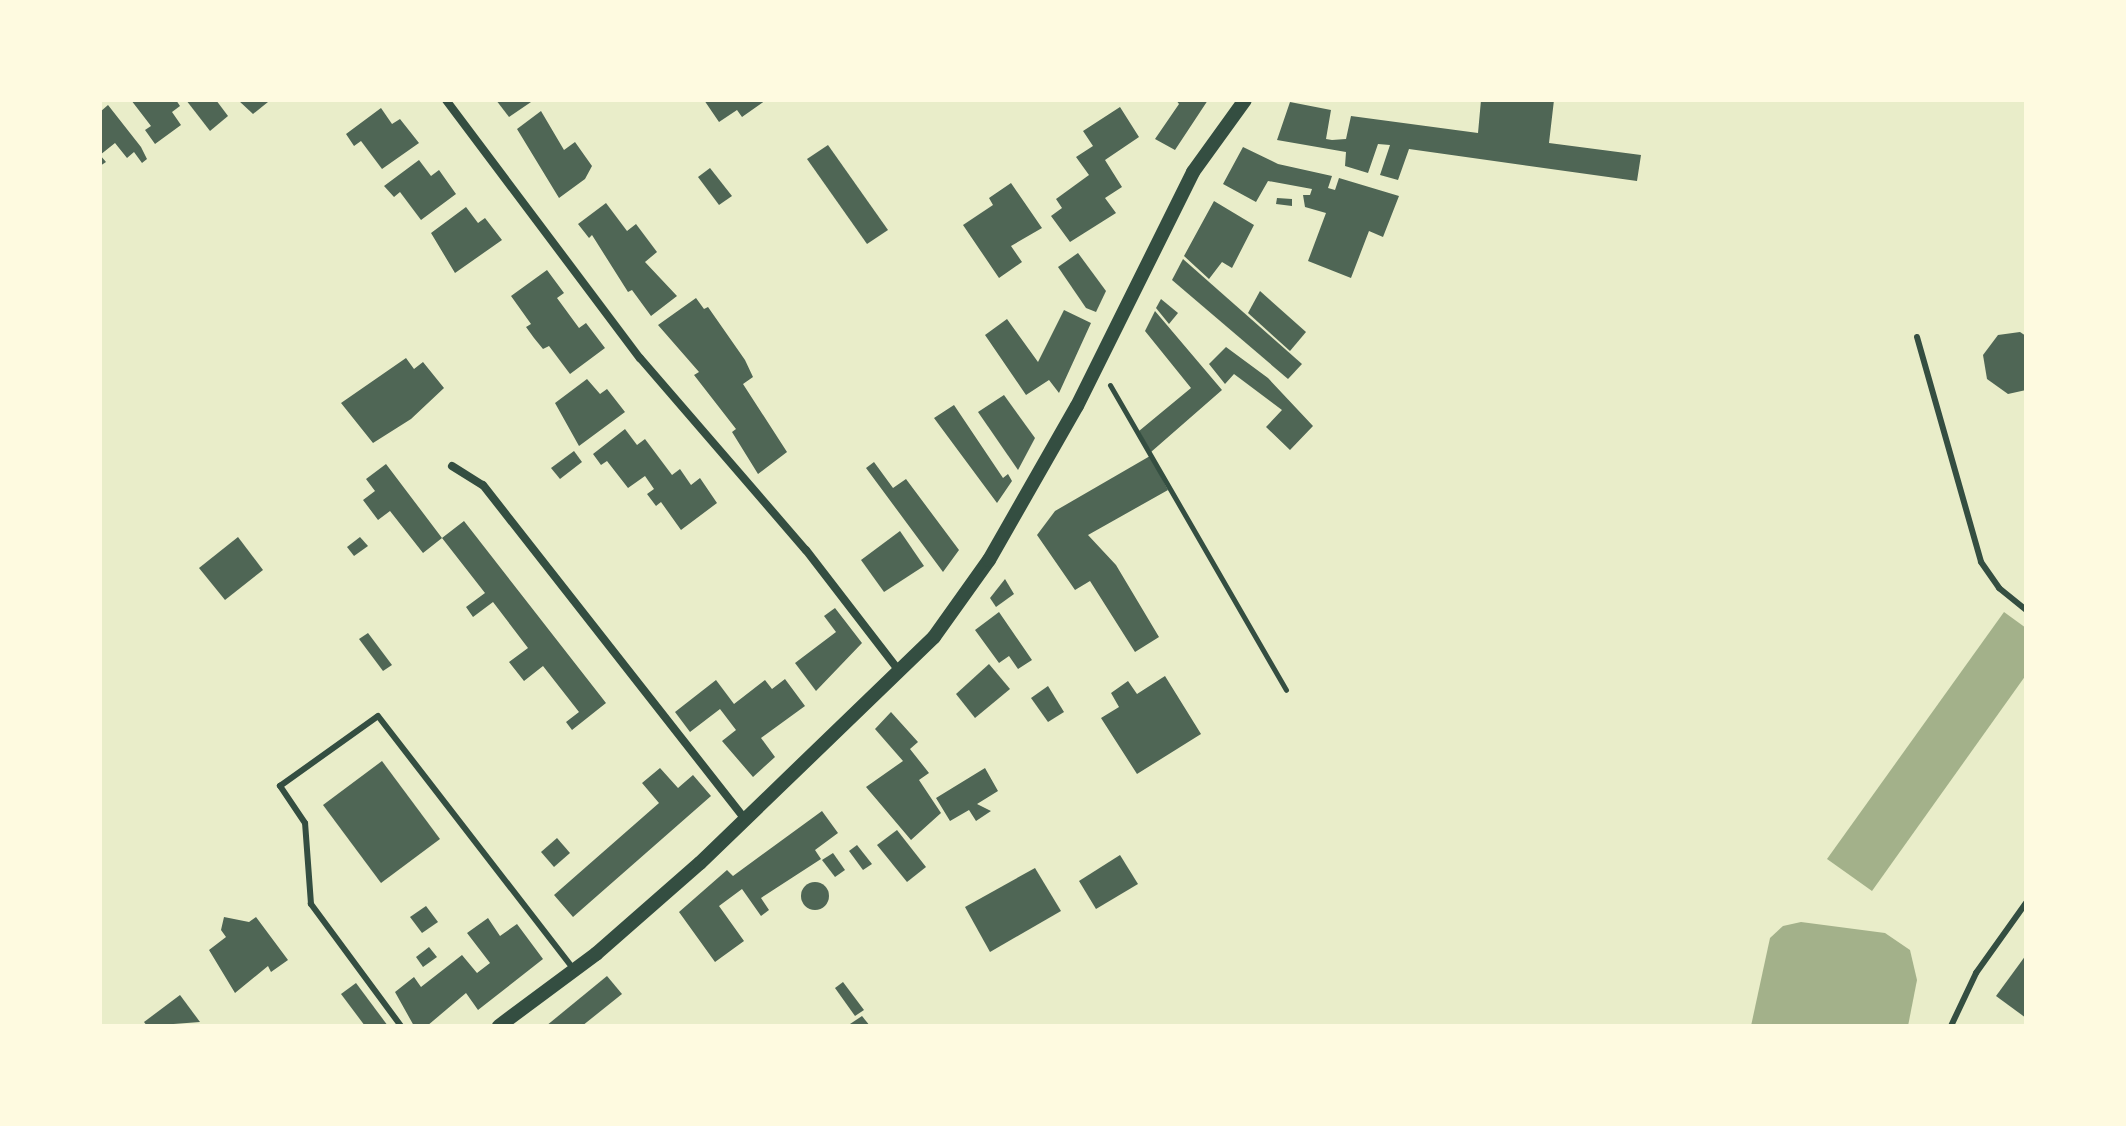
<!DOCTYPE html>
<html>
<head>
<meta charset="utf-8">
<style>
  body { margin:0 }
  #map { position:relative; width:2126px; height:1126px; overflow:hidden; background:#e9edc9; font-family:Signika,sans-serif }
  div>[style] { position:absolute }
  .water>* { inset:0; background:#a3b18a }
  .building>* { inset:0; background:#4f6655 }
  .round { border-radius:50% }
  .path>* { height:5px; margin:-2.5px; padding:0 2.5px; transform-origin:2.5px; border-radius:2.5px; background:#344e41 }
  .service>* { height:6px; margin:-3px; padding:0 3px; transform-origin:3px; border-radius:3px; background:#344e41 }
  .minor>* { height:8px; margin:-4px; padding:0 4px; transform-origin:4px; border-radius:4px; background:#344e41 }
  .tertiary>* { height:14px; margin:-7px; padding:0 7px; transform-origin:7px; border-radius:7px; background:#344e41 }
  span { translate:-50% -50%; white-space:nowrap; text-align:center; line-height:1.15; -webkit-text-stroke:6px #fefae0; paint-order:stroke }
  .frame { position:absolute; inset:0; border:102px solid #fefae0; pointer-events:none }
</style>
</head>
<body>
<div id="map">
  <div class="water">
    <div style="clip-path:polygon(2004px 612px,2026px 628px,2026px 675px,1872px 891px,1827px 859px)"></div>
    <div style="clip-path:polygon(1801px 922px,1885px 933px,1910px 950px,1917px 980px,1908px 1026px,1751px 1026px,1770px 938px,1783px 926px)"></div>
  </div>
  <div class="building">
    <div style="clip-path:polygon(131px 100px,176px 100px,180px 106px,172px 112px,181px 125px,155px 144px,145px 130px,151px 126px)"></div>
    <div style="clip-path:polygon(186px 100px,216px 100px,228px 116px,210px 131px)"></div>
    <div style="clip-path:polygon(238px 100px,266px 100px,268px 102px,253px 114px)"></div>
    <div style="clip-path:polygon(496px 100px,534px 100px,509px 117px)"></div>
    <div style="clip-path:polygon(704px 100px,766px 100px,742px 117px,737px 110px,719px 122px)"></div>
    <div style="clip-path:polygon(1176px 100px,1208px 100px,1175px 150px,1155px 139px,1179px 104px)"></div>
    <div style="clip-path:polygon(1481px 100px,1554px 100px,1549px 143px,1641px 155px,1637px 181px,1409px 149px,1398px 180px,1380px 175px,1390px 145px,1378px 144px,1368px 173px,1345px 166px,1346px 152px,1277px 140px,1290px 102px,1331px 110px,1326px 139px,1332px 140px,1346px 139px,1351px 116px,1478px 133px)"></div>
    <div style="clip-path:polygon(108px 105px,141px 147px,147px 159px,142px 163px,134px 152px,127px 158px,115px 143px,100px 155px,106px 162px,100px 166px,100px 112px)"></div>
    <div style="clip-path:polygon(1120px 107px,1139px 137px,1105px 160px,1122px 187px,1105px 198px,1116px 213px,1070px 242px,1051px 216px,1062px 208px,1056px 199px,1089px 175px,1076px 157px,1093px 146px,1083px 131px)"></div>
    <div style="clip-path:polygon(381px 108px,392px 124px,400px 119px,419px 143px,382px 169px,361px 141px,354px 146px,346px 134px)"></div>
    <div style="clip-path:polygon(541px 111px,564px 150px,575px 142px,592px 166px,585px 179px,559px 198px,517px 129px)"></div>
    <div style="clip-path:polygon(828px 145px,888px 230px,867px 244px,807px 159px)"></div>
    <div style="clip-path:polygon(1243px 147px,1278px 164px,1332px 176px,1328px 188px,1335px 190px,1339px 178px,1399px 196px,1383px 237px,1369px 231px,1351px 278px,1308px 261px,1326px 213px,1305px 207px,1303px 195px,1310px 195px,1312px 189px,1268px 181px,1256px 202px,1223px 184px)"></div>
    <div style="clip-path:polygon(419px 160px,431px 176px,439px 170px,456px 194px,421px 220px,400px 192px,394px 197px,384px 186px)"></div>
    <div style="clip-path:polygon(710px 168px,732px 196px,719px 205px,698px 177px)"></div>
    <div style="clip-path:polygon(1011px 183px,1042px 228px,1011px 246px,1022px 262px,999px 278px,963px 225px,993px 205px,989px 198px)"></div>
    <div style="clip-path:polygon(1277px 198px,1292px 199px,1292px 206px,1276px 204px)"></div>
    <div style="clip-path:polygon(1214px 201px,1254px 225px,1232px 268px,1222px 262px,1209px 279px,1184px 256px)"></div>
    <div style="clip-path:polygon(606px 203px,627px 231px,636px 224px,657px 252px,645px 262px,677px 296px,651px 316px,632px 290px,628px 292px,592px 235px,589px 238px,578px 224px)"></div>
    <div style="clip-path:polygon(466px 207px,478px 223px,485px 218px,502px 240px,455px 273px,431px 233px)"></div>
    <div style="clip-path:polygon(1078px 253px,1106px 291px,1096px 312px,1086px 308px,1058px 267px)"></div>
    <div style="clip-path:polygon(1183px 259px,1302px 364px,1288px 379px,1172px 280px)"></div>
    <div style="clip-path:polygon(547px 270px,564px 293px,557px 298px,579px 328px,586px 323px,605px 348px,570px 374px,549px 346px,543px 349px,534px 338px,526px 327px,531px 324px,511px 296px)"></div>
    <div style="clip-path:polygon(1260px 291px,1306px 332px,1290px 351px,1248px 313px)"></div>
    <div style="clip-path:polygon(696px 298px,704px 309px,708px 307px,745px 360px,753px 377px,743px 384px,787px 452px,758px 474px,732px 432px,736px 429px,694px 375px,699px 372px,658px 325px)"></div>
    <div style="clip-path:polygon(1161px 299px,1178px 313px,1169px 324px,1156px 308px)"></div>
    <div style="clip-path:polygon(1064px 310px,1091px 323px,1059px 393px,1049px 380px,1026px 395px,985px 335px,1007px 319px,1038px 362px)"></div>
    <div style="clip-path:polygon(1155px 311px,1222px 390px,1151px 452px,1139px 431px,1191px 388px,1145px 331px)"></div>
    <div style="clip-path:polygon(2020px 332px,2026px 336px,2026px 390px,2008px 394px,1987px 379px,1983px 355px,1998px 335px)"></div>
    <div style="clip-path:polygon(1226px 347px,1268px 378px,1313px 426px,1290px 450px,1266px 427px,1282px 410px,1234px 374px,1225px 384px,1209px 364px)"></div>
    <div style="clip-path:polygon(406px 358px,414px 369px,423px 362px,444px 388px,411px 419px,373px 443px,341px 403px)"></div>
    <div style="clip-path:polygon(587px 379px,600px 394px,607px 389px,625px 412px,579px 446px,555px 403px)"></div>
    <div style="clip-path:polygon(1004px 395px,1035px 438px,1018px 470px,978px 412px)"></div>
    <div style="clip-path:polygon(954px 405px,1003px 478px,1008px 474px,1012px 481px,997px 503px,934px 418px)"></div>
    <div style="clip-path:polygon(625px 429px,637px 445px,645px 439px,672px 475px,680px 469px,691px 485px,700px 478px,717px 503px,681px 530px,661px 502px,656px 506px,647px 494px,654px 489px,645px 476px,628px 488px,607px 461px,601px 465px,593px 454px)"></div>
    <div style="clip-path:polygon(574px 451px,582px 462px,560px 479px,551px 468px)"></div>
    <div style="clip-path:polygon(1150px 456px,1168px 490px,1088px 535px,1116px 565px,1159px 637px,1135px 652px,1090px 581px,1075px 590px,1037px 535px,1055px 511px)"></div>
    <div style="clip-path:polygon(874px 462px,893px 488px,906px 479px,959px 550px,943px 572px,866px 468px)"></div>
    <div style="clip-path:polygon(386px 464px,442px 538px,464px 521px,606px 703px,572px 730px,566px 722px,579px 712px,543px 666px,524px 681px,509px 662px,528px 648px,493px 602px,473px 617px,466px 607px,485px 593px,442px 538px,423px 553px,390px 511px,378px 520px,363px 500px,375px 491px,366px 479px)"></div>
    <div style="clip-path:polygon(900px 531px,924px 566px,884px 592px,861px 560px)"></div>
    <div style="clip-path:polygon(238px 537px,263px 570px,225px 600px,199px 568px)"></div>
    <div style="clip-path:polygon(360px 537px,368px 546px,354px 556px,347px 547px)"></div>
    <div style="clip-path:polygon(1005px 579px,1014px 594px,996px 607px,990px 598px)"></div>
    <div style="clip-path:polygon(835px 608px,862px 643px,816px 691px,795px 663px,836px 632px,824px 616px)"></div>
    <div style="clip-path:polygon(999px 612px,1032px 660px,1018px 669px,1009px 656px,999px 663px,975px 630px)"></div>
    <div style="clip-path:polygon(368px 633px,392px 665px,383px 671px,359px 639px)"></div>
    <div style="clip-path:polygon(989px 664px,1010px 689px,975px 718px,956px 694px)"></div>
    <div style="clip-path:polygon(1165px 676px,1201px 734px,1137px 774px,1101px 718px,1119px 707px,1111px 693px,1128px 681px,1137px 694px)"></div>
    <div style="clip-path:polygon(785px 679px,805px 706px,761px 738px,775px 757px,753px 777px,722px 741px,736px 730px,720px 709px,690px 732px,675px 712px,716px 680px,734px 704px,765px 680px,772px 689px)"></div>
    <div style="clip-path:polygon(1048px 686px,1064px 712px,1048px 722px,1031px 698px)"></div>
    <div style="clip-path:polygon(891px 712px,918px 742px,910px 749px,929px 773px,919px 780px,941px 813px,911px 840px,866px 787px,903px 761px,875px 729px)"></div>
    <div style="clip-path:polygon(382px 761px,440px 839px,381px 883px,323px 805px)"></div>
    <div style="clip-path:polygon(660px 768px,678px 788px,693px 775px,711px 796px,573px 917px,554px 895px,659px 803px,642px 783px)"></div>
    <div style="clip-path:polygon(985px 768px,998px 791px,977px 804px,991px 811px,976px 821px,969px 810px,950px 821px,936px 798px)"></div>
    <div style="clip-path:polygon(822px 811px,838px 833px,815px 850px,821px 859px,761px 898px,769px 910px,761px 916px,742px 889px,719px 906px,744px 941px,715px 962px,679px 912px,727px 870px,733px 876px)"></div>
    <div style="clip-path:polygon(897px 830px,926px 867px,907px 882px,877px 845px)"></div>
    <div style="clip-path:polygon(557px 838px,570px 853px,554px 867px,541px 852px)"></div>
    <div style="clip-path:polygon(857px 845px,872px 864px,863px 870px,849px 851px)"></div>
    <div style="clip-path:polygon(833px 853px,845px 870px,835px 877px,822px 860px)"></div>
    <div style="clip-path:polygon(1120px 855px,1138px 884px,1096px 909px,1079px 881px)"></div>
    <div style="clip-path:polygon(1035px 868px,1061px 911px,990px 952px,965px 907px)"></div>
    <div class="round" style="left:801px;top:882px;width:28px;height:28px"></div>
    <div style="clip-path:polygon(426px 906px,438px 922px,422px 933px,410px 917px)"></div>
    <div style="clip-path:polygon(224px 917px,249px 922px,256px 917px,288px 960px,271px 972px,268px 966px,235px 993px,209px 950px,226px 937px,221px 930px)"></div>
    <div style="clip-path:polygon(488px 918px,500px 936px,517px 924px,543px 959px,478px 1010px,466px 993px,427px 1026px,414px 1026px,395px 992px,414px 977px,421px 987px,462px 955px,477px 973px,490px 963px,467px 933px)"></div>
    <div style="clip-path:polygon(429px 947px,437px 957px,423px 967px,416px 957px)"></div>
    <div style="clip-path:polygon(2026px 955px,2026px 1018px,1996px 996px)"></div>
    <div style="clip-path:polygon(607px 976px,622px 994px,582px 1026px,546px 1026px)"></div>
    <div style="clip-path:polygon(843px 982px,864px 1010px,855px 1016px,835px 988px)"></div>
    <div style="clip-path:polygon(356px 983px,388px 1026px,365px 1026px,341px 994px)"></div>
    <div style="clip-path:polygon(180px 995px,200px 1022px,147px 1026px,144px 1022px)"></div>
    <div style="clip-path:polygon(862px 1016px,870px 1026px,847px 1026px)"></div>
  </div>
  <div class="path">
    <div style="left:1110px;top:385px;width:352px;rotate:60deg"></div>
  </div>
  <div class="service">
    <div style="left:1917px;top:337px;width:234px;rotate:74.1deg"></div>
    <div style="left:1981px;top:562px;width:32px;rotate:55deg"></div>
    <div style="left:1999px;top:588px;width:35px;rotate:39deg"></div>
    <div style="left:401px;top:1026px;width:152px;rotate:-126.4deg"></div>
    <div style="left:311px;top:904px;width:81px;rotate:-94.2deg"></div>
    <div style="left:305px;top:823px;width:45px;rotate:-124deg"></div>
    <div style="left:280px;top:786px;width:120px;rotate:-35.5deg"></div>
    <div style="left:378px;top:716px;width:321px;rotate:52.3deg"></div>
    <div style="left:1951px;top:1026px;width:59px;rotate:-64.7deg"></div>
    <div style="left:1976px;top:973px;width:86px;rotate:-54.5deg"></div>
  </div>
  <div class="minor">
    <div style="left:446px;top:100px;width:323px;rotate:53.1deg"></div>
    <div style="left:640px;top:358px;width:254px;rotate:49.2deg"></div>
    <div style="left:806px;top:550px;width:154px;rotate:52.4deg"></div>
    <div style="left:452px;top:466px;width:36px;rotate:32deg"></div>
    <div style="left:483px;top:485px;width:427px;rotate:51.9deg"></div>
  </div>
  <div class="tertiary">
    <div style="left:499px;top:1026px;width:121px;rotate:-36.6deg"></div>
    <div style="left:596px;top:954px;width:138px;rotate:-41.2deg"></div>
    <div style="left:700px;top:863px;width:325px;rotate:-44deg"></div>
    <div style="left:934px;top:637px;width:95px;rotate:-54.5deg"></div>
    <div style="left:989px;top:560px;width:177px;rotate:-60.3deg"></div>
    <div style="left:1077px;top:406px;width:261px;rotate:-63.6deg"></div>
    <div style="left:1193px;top:172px;width:89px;rotate:-54.2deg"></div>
  </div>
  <div class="frame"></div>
</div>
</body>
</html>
